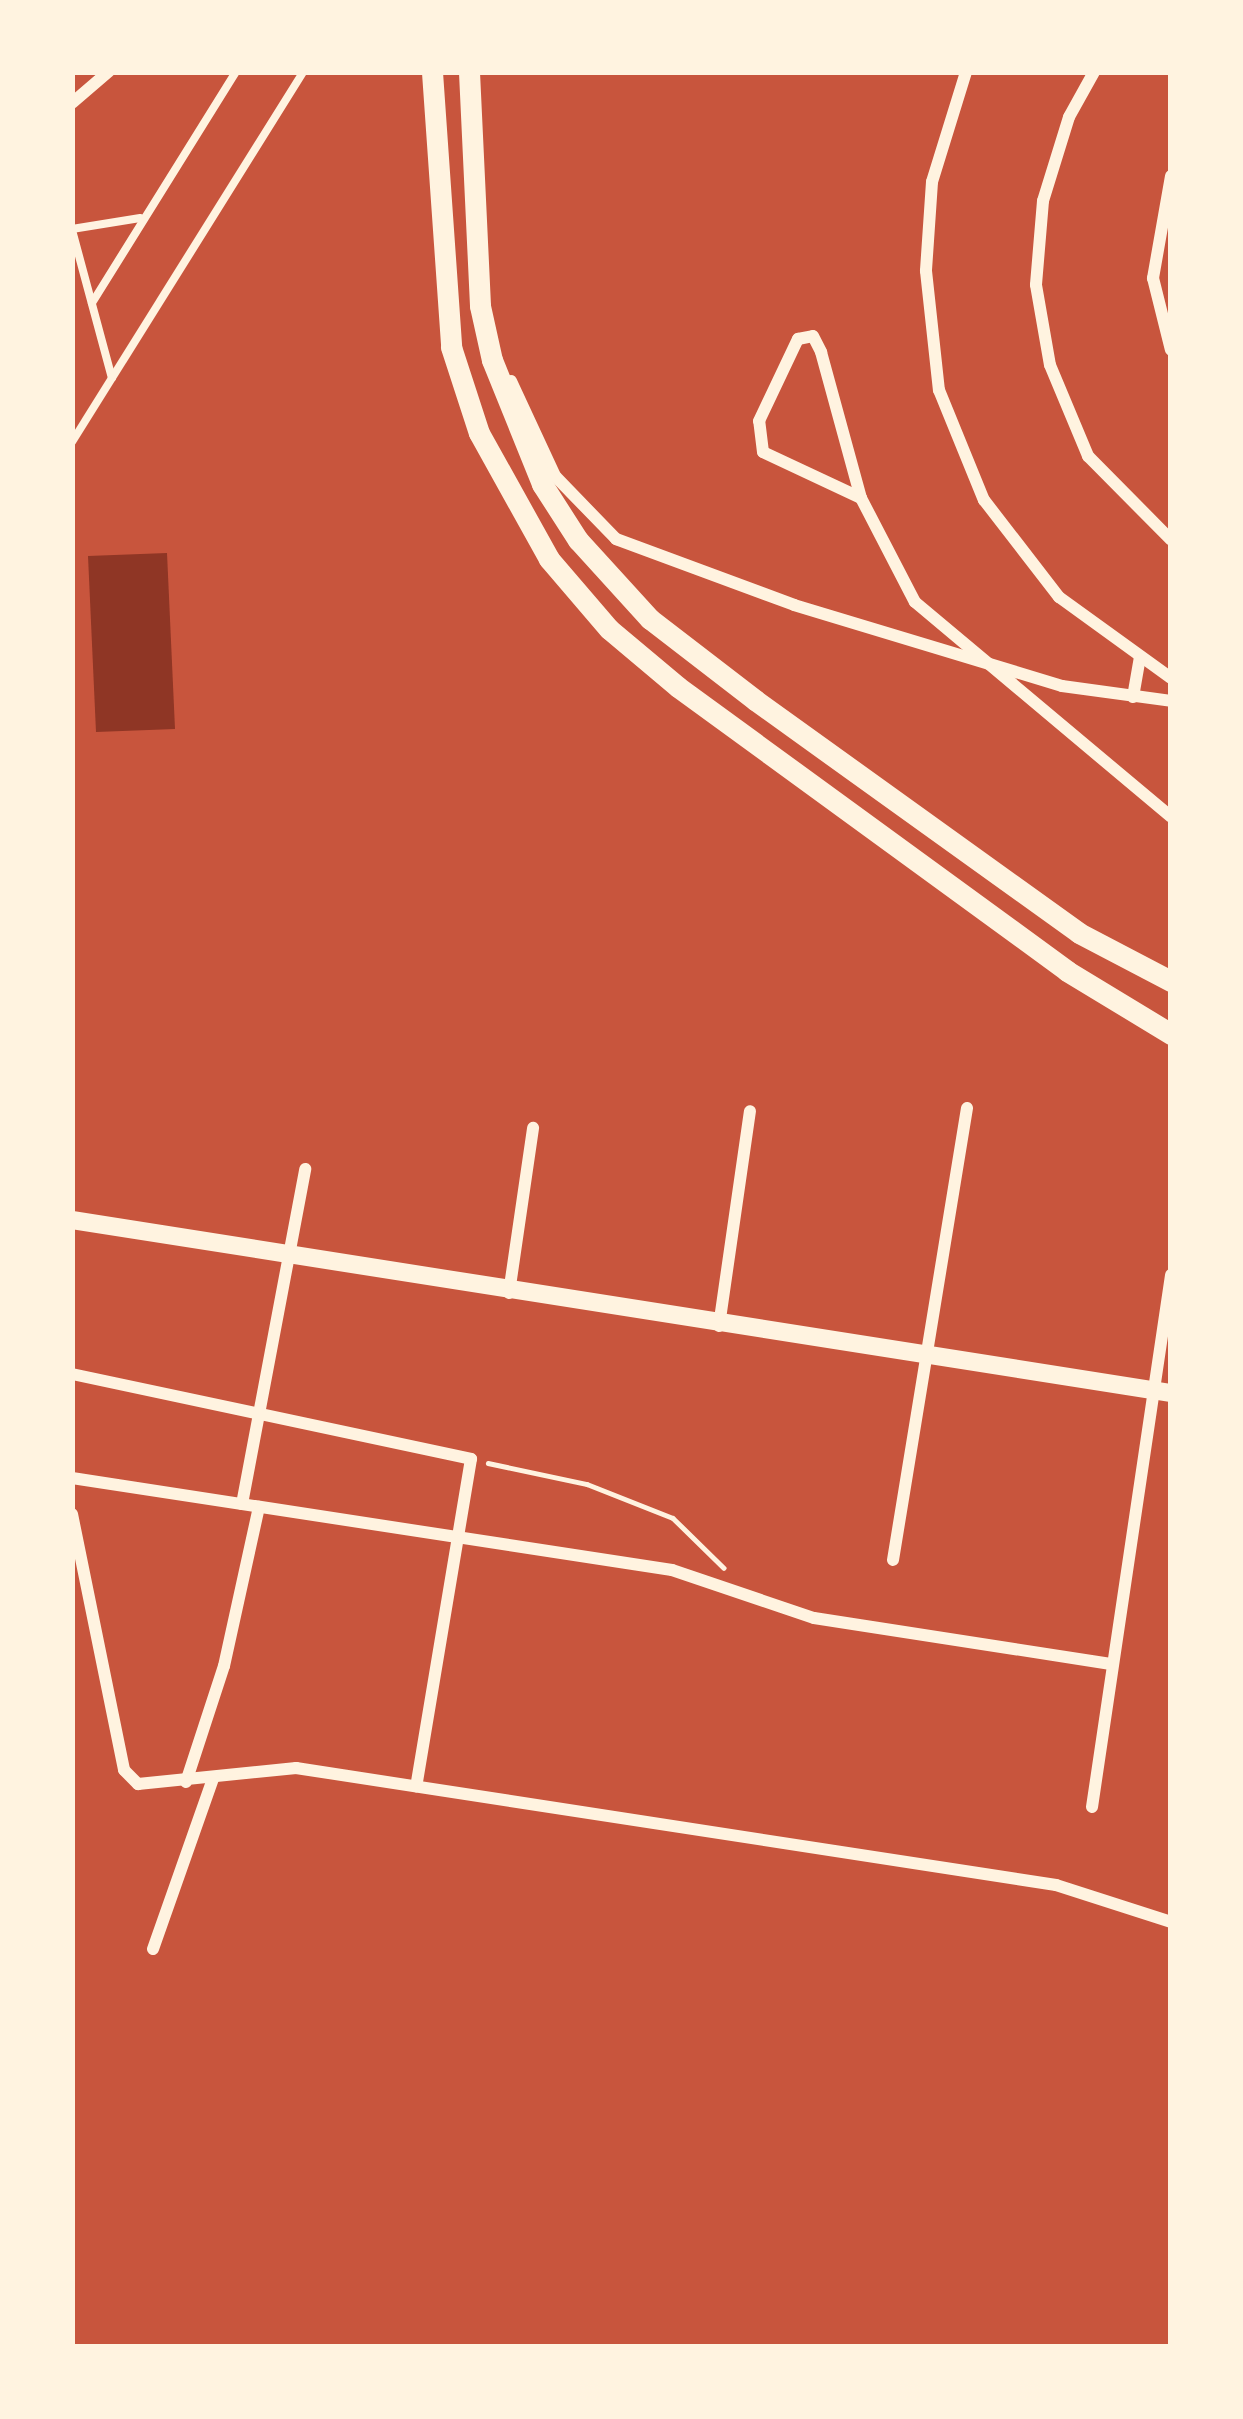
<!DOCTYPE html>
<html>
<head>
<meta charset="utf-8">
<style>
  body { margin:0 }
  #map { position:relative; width:1243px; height:2419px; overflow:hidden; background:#c8553d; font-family:"PT Sans",sans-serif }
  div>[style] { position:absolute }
  .water>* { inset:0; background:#8f3625 }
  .path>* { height:4.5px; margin:-2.25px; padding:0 2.25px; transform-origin:2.25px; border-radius:2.25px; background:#fff3e0 }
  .service>* { height:8px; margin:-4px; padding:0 4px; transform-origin:4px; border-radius:4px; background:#fff3e0 }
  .minor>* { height:12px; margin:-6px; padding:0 6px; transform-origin:6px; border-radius:6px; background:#fff3e0 }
  .tertiary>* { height:18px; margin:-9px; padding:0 9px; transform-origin:9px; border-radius:9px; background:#fff3e0 }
  .primary>* { height:21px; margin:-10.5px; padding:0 10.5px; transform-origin:10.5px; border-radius:10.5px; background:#fff3e0 }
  span { translate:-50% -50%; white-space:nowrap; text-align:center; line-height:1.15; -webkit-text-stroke:9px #fff3e0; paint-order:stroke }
  .frame { position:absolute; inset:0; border:75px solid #fff3e0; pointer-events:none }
</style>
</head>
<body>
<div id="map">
  <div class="water">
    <div style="clip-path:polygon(167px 553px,175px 729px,96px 732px,88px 556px)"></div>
  </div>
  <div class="path">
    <div style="left:488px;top:1463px;width:101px;rotate:12deg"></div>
    <div style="left:587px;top:1484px;width:92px;rotate:21.6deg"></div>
    <div style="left:673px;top:1518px;width:71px;rotate:44.4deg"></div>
  </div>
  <div class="service">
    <div style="left:72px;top:229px;width:69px;rotate:-9.2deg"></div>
    <div style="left:72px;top:230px;width:153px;rotate:74.9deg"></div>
    <div style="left:92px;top:303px;width:272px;rotate:-58.1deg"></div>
    <div style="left:72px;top:442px;width:436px;rotate:-58deg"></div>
  </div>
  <div class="minor">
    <div style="left:966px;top:72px;width:115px;rotate:107.2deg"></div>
    <div style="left:932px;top:182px;width:89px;rotate:93.9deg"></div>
    <div style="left:926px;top:271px;width:120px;rotate:83.8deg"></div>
    <div style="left:939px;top:390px;width:119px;rotate:67.8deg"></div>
    <div style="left:984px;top:500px;width:123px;rotate:52.3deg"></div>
    <div style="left:1059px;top:597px;width:138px;rotate:35.9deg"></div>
    <div style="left:1094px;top:72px;width:51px;rotate:119.1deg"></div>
    <div style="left:1069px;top:117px;width:88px;rotate:107.2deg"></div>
    <div style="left:1043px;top:201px;width:84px;rotate:94.8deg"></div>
    <div style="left:1036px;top:285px;width:81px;rotate:80.1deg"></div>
    <div style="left:1050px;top:365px;width:99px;rotate:67.3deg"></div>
    <div style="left:1088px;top:456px;width:118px;rotate:45.3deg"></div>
    <div style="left:72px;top:103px;width:48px;rotate:-40.7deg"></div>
    <div style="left:1171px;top:176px;width:104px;rotate:100deg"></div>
    <div style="left:1153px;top:278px;width:74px;rotate:76deg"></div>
    <div style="left:511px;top:381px;width:105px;rotate:65.1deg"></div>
    <div style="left:555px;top:476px;width:88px;rotate:45.9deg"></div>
    <div style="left:616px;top:539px;width:190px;rotate:20.3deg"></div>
    <div style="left:794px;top:605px;width:280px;rotate:16.8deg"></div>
    <div style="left:1062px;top:686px;width:110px;rotate:7.8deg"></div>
    <div style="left:861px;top:498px;width:108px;rotate:-154.9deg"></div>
    <div style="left:763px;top:452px;width:31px;rotate:-97deg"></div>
    <div style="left:759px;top:421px;width:91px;rotate:-64.6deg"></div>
    <div style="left:798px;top:339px;width:15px;rotate:-11deg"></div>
    <div style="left:813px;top:336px;width:18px;rotate:63deg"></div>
    <div style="left:821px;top:352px;width:151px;rotate:74.7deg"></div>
    <div style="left:861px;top:498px;width:117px;rotate:62.6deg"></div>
    <div style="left:915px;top:602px;width:334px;rotate:40deg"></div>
    <div style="left:1133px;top:697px;width:41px;rotate:-80.1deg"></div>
    <div style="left:509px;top:1293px;width:167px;rotate:-81.7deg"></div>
    <div style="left:719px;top:1326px;width:217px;rotate:-81.8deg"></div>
    <div style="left:72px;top:1374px;width:408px;rotate:12deg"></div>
    <div style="left:471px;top:1459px;width:332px;rotate:99.5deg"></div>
    <div style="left:72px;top:1478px;width:607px;rotate:8.72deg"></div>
    <div style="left:672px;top:1570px;width:150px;rotate:18.7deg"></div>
    <div style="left:814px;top:1618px;width:302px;rotate:8.8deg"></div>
    <div style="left:242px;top:1504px;width:341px;rotate:-79.3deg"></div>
    <div style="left:72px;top:1514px;width:261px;rotate:78.5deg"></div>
    <div style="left:124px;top:1770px;width:20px;rotate:45deg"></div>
    <div style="left:138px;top:1784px;width:159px;rotate:-5.8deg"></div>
    <div style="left:296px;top:1768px;width:769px;rotate:8.75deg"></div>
    <div style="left:1056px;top:1885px;width:121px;rotate:17.8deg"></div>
    <div style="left:893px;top:1560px;width:458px;rotate:-80.7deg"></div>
    <div style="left:186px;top:1782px;width:122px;rotate:-71.9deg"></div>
    <div style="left:224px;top:1666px;width:163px;rotate:-77.6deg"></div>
    <div style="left:1092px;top:1807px;width:538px;rotate:-81.55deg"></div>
    <div style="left:153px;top:1949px;width:180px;rotate:-70.6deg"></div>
  </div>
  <div class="tertiary">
    <div style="left:72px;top:1220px;width:1113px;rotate:8.95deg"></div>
  </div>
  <div class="primary">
    <div style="left:432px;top:72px;width:276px;rotate:86deg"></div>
    <div style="left:451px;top:347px;width:90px;rotate:72deg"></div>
    <div style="left:479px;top:433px;width:144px;rotate:60.9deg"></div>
    <div style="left:549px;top:559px;width:92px;rotate:49.4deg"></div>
    <div style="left:609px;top:629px;width:90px;rotate:40deg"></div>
    <div style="left:678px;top:687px;width:482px;rotate:36.1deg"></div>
    <div style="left:1067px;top:971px;width:122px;rotate:31.2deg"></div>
    <div style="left:469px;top:72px;width:234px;rotate:87.3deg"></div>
    <div style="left:480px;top:306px;width:55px;rotate:77.5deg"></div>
    <div style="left:492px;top:360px;width:134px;rotate:68deg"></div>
    <div style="left:542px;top:484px;width:67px;rotate:57.3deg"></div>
    <div style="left:578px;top:540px;width:107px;rotate:47.7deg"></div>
    <div style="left:650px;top:619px;width:133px;rotate:37.6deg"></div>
    <div style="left:755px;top:700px;width:399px;rotate:35.7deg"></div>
    <div style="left:1079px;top:933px;width:104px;rotate:27.6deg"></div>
  </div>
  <div class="frame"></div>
</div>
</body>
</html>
